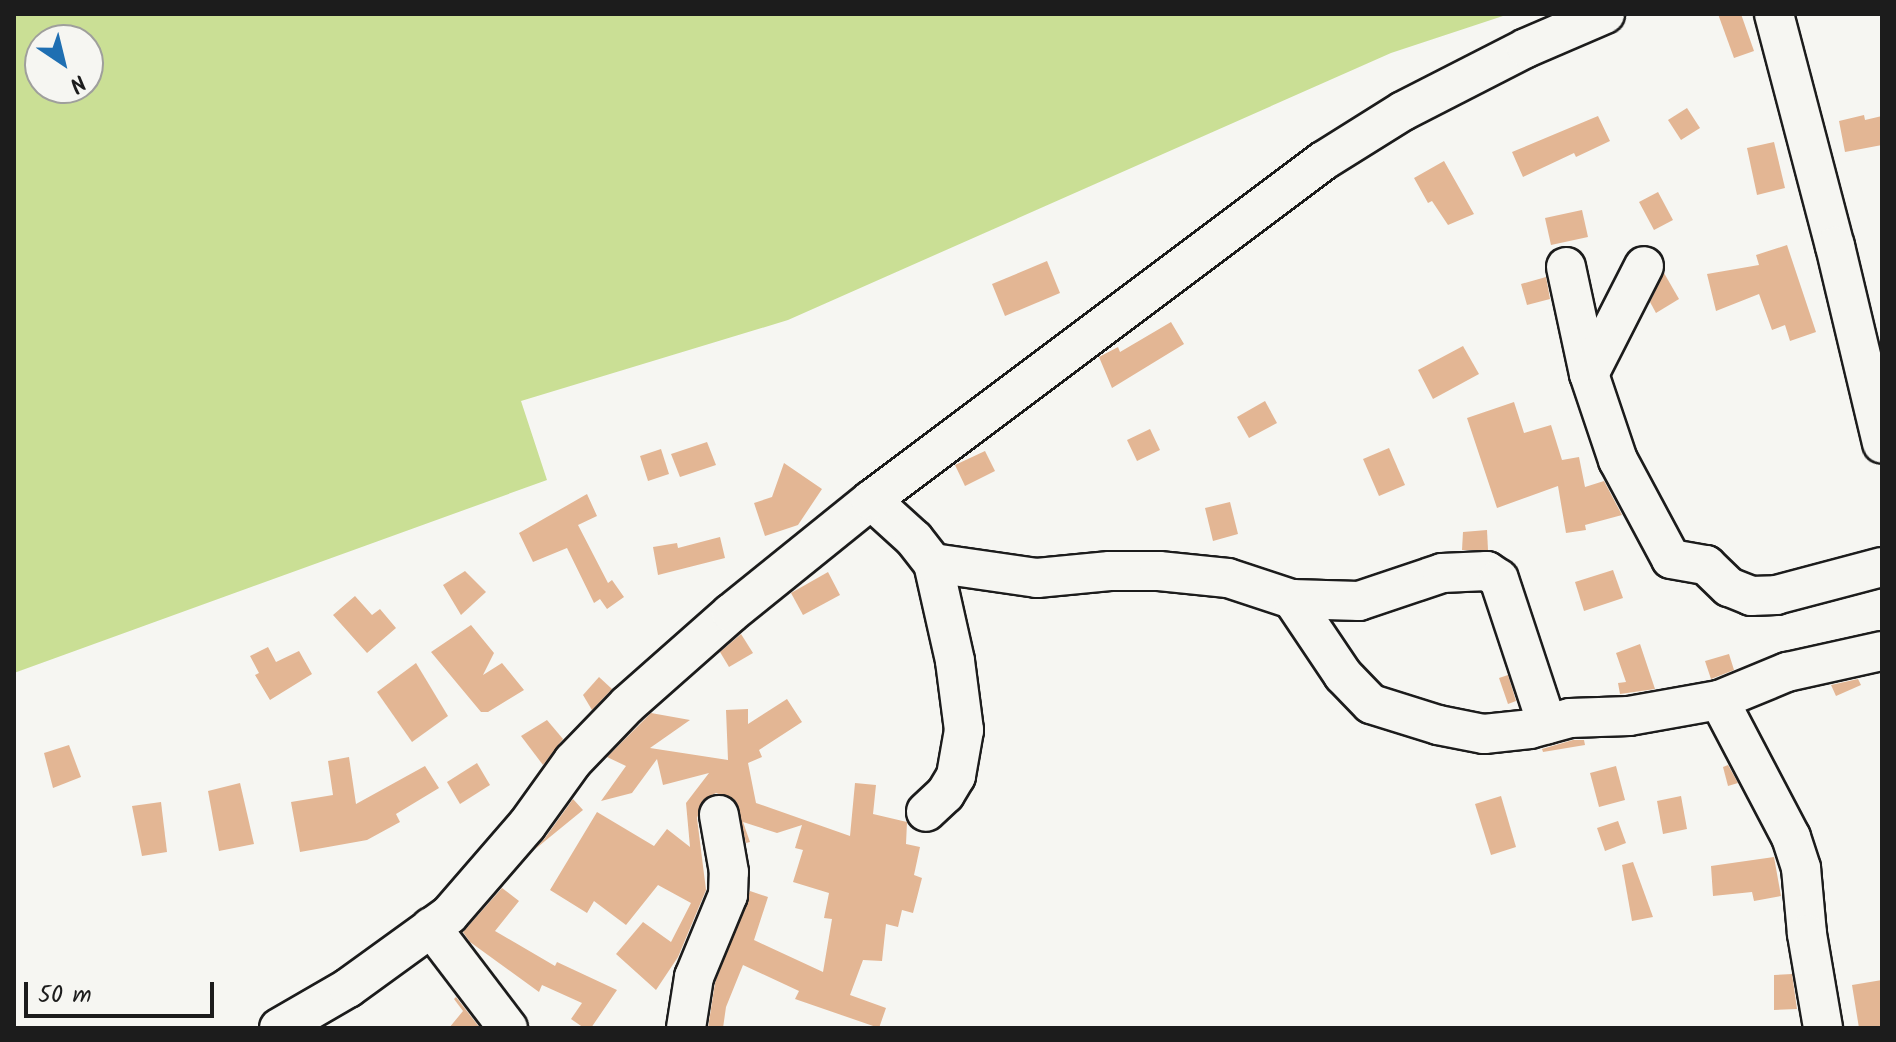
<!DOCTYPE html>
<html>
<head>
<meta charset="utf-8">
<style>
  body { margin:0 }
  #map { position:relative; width:1896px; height:1042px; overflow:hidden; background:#f6f6f2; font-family:Kalam,sans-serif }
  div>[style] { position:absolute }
  .green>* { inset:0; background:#cadf95 }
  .building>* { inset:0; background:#e3b694 }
  .roads { filter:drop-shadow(2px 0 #1c1c1c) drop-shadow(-2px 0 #1c1c1c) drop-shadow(0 2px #1c1c1c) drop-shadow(0 -2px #1c1c1c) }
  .minor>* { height:38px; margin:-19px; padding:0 19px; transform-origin:19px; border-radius:19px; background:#f6f6f2 }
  span { translate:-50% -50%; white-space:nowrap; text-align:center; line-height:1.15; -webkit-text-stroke:6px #f6f6f2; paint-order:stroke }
  .frame { position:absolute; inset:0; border:16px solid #1c1c1c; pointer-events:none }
  .north { position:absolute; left:24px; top:24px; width:80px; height:80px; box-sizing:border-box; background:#f6f6f2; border:2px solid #9f9f9c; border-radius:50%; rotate:145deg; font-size:22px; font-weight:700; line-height:32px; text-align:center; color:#1c1c1c }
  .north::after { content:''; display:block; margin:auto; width:28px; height:36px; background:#1f6fb2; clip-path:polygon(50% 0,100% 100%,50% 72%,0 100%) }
  .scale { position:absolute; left:24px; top:982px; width:190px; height:36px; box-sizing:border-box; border:4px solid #1c1c1c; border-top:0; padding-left:10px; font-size:24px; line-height:28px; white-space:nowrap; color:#1c1c1c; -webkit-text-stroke:6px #f6f6f2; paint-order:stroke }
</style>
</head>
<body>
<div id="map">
  <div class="green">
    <div style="clip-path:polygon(evenodd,14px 14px,1509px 14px,1391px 53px,788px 320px,521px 401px,547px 480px,14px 673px,14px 14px,40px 40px,88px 40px,88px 88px,40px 88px,40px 40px)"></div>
  </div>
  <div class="building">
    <div style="clip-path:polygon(1718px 14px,1741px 14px,1754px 51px,1734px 58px)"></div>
    <div style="clip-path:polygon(1687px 108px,1700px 128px,1681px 140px,1668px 120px)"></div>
    <div style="clip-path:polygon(1864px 115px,1865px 120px,1882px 116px,1882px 145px,1845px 152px,1839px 121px)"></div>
    <div style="clip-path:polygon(1598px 116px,1610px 141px,1576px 157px,1574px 153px,1523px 177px,1512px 152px)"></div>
    <div style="clip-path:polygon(1774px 142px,1785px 188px,1757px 195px,1747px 148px)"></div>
    <div style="clip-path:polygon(1444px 161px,1474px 214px,1448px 225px,1432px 201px,1428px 203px,1414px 178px)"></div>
    <div style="clip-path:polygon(1658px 192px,1673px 220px,1654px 230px,1639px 202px)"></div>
    <div style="clip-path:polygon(1582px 210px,1588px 237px,1551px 245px,1545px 218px)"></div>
    <div style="clip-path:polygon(1787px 245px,1816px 332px,1790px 341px,1785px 325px,1772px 330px,1759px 294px,1716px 311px,1707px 274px,1759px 265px,1756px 255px)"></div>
    <div style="clip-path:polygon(1047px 261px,1060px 293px,1005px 316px,992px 284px)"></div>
    <div style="clip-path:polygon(1664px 273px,1679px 299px,1656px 313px,1650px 302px)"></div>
    <div style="clip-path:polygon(1546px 277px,1550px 299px,1527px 305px,1521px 284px)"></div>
    <div style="clip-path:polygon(1171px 322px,1184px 344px,1112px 388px,1099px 357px,1118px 347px,1120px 352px)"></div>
    <div style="clip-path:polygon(1463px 346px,1479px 374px,1433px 399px,1418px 370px)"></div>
    <div style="clip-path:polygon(1265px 401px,1277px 423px,1249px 438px,1237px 417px)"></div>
    <div style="clip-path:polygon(1514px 402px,1524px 433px,1551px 425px,1562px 460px,1579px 457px,1585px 487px,1604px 481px,1622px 515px,1585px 525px,1586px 530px,1566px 533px,1558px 486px,1497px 508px,1467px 418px)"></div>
    <div style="clip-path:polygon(1150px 429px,1160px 450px,1137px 461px,1127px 440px)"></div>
    <div style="clip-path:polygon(707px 442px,716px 465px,680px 477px,671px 454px)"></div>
    <div style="clip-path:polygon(1389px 448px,1405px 485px,1379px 496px,1363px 459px)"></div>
    <div style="clip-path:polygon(661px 449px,669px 474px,648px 481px,640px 456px)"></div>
    <div style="clip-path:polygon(985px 451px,995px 471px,965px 486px,955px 465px)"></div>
    <div style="clip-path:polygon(784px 463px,822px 489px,798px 525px,765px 536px,754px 503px,772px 497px)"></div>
    <div style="clip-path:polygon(587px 494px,597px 516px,578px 525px,608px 583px,612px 580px,624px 597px,607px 609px,600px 599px,594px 603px,567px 548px,533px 562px,519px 533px)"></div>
    <div style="clip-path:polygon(1230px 502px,1238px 534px,1213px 541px,1205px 508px)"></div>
    <div style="clip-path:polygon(1487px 530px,1488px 550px,1462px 550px,1463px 532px)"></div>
    <div style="clip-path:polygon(720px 537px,725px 558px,658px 575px,653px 547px,677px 543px,678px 548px)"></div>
    <div style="clip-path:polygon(1613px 570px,1623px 598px,1584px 611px,1575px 582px)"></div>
    <div style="clip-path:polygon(465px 571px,486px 592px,461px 615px,443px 585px)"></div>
    <div style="clip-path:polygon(828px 572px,840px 595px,803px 615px,791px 593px)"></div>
    <div style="clip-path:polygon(355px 596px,372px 615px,380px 609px,396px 628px,367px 653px,333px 615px)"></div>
    <div style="clip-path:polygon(471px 625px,494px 653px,483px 675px,502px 663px,524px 690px,488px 712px,481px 712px,431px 652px)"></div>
    <div style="clip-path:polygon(741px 634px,753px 653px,729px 667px,720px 652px)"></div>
    <div style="clip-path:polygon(1640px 644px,1655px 689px,1620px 694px,1618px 683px,1626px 682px,1616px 653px)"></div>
    <div style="clip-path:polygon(268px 647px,276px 662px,299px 651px,312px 674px,270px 700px,255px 675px,259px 673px,250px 656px)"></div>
    <div style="clip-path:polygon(1729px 654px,1734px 670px,1711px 679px,1705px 661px)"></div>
    <div style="clip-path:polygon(416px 663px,448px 716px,412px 742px,377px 692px)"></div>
    <div style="clip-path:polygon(1508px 675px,1516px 701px,1508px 704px,1499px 678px)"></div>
    <div style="clip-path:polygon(599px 677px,612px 689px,592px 710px,583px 695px)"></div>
    <div style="clip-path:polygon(1858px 679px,1861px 685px,1836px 696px,1831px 685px)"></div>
    <div style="clip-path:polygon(787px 699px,802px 722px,759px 750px,762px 757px,748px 763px,756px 803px,850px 836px,855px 783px,876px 785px,873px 814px,907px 822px,906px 844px,920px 847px,914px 875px,922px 878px,913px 913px,902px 910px,898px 927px,886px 924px,882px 961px,863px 960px,850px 995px,886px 1008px,879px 1028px,795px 999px,799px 991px,743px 965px,726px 1007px,723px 1028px,708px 1028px,715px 983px,750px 891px,768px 897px,754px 940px,823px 972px,832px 919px,824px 918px,829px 893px,793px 882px,803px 850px,795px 848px,802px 825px,777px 833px,743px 822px,750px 842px,746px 843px,735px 800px,716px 793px,704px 799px,697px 818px,706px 890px,678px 957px,656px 990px,616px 954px,643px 922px,671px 942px,691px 903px,658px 885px,626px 925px,594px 901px,587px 913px,550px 890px,597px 812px,654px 846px,667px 829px,690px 847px,686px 803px,709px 773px,663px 785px,657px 759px,632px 793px,601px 801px,626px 766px,607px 757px,651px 713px,690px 720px,650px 748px,728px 760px,726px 710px,748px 709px,748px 724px)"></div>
    <div style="clip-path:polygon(547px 720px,563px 739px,543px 765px,521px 736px)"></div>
    <div style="clip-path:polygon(1573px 740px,1584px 740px,1585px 745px,1543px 752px,1542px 749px)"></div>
    <div style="clip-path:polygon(69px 745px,81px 777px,53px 788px,44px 753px)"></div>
    <div style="clip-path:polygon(349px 757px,356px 804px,425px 766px,439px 788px,396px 814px,400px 822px,367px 840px,300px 852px,291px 802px,333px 795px,328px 761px)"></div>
    <div style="clip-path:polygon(477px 763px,490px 785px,460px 804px,447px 782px)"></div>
    <div style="clip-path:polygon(1728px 765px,1738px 783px,1728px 786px,1723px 767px)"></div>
    <div style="clip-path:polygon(1616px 766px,1625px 800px,1599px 807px,1590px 773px)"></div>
    <div style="clip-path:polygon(240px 783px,254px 844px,219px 851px,208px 791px)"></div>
    <div style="clip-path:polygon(1501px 796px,1516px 847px,1491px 855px,1475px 804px)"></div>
    <div style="clip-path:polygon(1681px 796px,1687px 829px,1663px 834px,1657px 801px)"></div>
    <div style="clip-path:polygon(573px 799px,583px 810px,534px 850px,545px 838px)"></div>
    <div style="clip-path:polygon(161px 802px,167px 852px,142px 856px,132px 806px)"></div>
    <div style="clip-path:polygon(1618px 821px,1626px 843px,1605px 851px,1597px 828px)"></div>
    <div style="clip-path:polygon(1774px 857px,1781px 896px,1754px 901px,1752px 892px,1713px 896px,1711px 866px)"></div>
    <div style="clip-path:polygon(1633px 862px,1653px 917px,1632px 921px,1622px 865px)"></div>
    <div style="clip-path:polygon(502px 888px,519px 901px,495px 931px,555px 966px,557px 962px,617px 990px,591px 1028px,584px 1028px,571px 1019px,582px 1003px,542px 985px,539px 992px,470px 942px,463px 932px)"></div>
    <div style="clip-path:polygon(1792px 974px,1797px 1009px,1774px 1010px,1774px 975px)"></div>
    <div style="clip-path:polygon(1882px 980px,1882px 1028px,1859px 1028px,1852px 985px)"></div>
    <div style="clip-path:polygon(456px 997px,480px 1028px,449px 1028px,463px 1011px,454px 999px)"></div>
  </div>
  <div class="roads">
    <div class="minor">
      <div style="left:1774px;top:14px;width:240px;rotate:75.3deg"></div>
      <div style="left:1835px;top:246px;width:203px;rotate:76.6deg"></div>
      <div style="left:1566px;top:267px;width:109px;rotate:77.9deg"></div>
      <div style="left:1589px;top:374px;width:91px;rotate:71.4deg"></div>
      <div style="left:1618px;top:460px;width:112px;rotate:61.8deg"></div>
      <div style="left:1671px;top:559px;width:36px;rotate:10deg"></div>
      <div style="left:1706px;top:565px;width:32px;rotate:44deg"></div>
      <div style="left:1729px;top:587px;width:24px;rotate:22deg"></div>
      <div style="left:1751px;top:596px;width:25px;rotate:-2deg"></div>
      <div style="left:1776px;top:595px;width:110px;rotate:-14.8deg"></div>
      <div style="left:1589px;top:374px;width:121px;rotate:-63deg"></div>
      <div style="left:871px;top:500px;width:58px;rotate:42.2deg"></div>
      <div style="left:914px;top:539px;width:31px;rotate:52deg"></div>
      <div style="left:933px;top:563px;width:100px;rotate:77.3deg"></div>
      <div style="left:955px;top:661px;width:70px;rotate:82.6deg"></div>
      <div style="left:964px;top:730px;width:47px;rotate:99.9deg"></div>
      <div style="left:956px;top:776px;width:21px;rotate:121deg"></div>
      <div style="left:945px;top:794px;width:26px;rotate:137deg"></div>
      <div style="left:933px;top:563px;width:105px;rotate:8.2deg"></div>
      <div style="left:1037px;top:578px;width:73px;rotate:-5.5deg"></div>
      <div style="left:1110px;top:571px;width:49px"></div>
      <div style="left:1159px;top:571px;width:69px;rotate:5.8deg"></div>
      <div style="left:1228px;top:578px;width:67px;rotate:18.2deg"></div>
      <div style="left:1292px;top:599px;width:67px;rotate:1.7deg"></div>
      <div style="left:1359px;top:601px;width:88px;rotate:-18.6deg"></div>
      <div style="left:1442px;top:573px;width:45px;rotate:-2.5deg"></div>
      <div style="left:1487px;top:571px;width:14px;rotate:34deg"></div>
      <div style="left:1499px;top:579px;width:153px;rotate:71.7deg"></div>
      <div style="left:1292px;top:599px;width:92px;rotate:56.1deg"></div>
      <div style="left:1343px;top:675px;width:40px;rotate:46deg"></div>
      <div style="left:1371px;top:704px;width:70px;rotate:17.4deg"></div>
      <div style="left:1438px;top:725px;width:47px;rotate:11.1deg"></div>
      <div style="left:1484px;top:734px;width:46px;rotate:-6.2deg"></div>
      <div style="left:1530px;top:729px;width:41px;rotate:-15.4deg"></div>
      <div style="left:1570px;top:718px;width:59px;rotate:-1.9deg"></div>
      <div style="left:1629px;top:716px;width:91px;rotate:-10.1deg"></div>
      <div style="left:1719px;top:700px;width:74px;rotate:-22.4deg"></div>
      <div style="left:1787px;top:672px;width:97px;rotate:-12.5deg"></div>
      <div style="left:1719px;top:700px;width:155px;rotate:62.3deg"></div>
      <div style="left:1791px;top:837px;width:33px;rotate:72deg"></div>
      <div style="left:1801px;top:868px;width:66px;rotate:84.8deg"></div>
      <div style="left:1807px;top:934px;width:95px;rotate:80.3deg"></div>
      <div style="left:431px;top:927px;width:127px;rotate:52.7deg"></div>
      <div style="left:279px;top:1028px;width:80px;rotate:-30.1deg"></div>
      <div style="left:348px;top:988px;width:125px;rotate:-35.9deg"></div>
      <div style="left:449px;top:915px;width:119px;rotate:-49.1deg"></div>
      <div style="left:527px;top:825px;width:79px;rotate:-54.3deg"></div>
      <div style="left:573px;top:761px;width:78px;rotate:-46deg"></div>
      <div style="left:627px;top:705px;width:139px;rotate:-41.5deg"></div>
      <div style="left:731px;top:613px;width:180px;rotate:-38.9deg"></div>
      <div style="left:871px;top:500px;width:565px;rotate:-36.87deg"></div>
      <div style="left:1323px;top:161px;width:94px;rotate:-32deg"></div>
      <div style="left:1403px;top:111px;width:138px;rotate:-27.1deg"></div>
      <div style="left:1526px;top:48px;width:86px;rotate:-23.3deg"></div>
      <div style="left:686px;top:1028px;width:52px;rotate:-81.1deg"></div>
      <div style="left:694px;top:977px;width:89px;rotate:-67.5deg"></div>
      <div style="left:728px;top:895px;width:23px;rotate:-88deg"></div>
      <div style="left:729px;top:872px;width:58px;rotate:-100deg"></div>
    </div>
  </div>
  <div class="frame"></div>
  <div class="north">N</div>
  <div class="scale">50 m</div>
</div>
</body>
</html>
